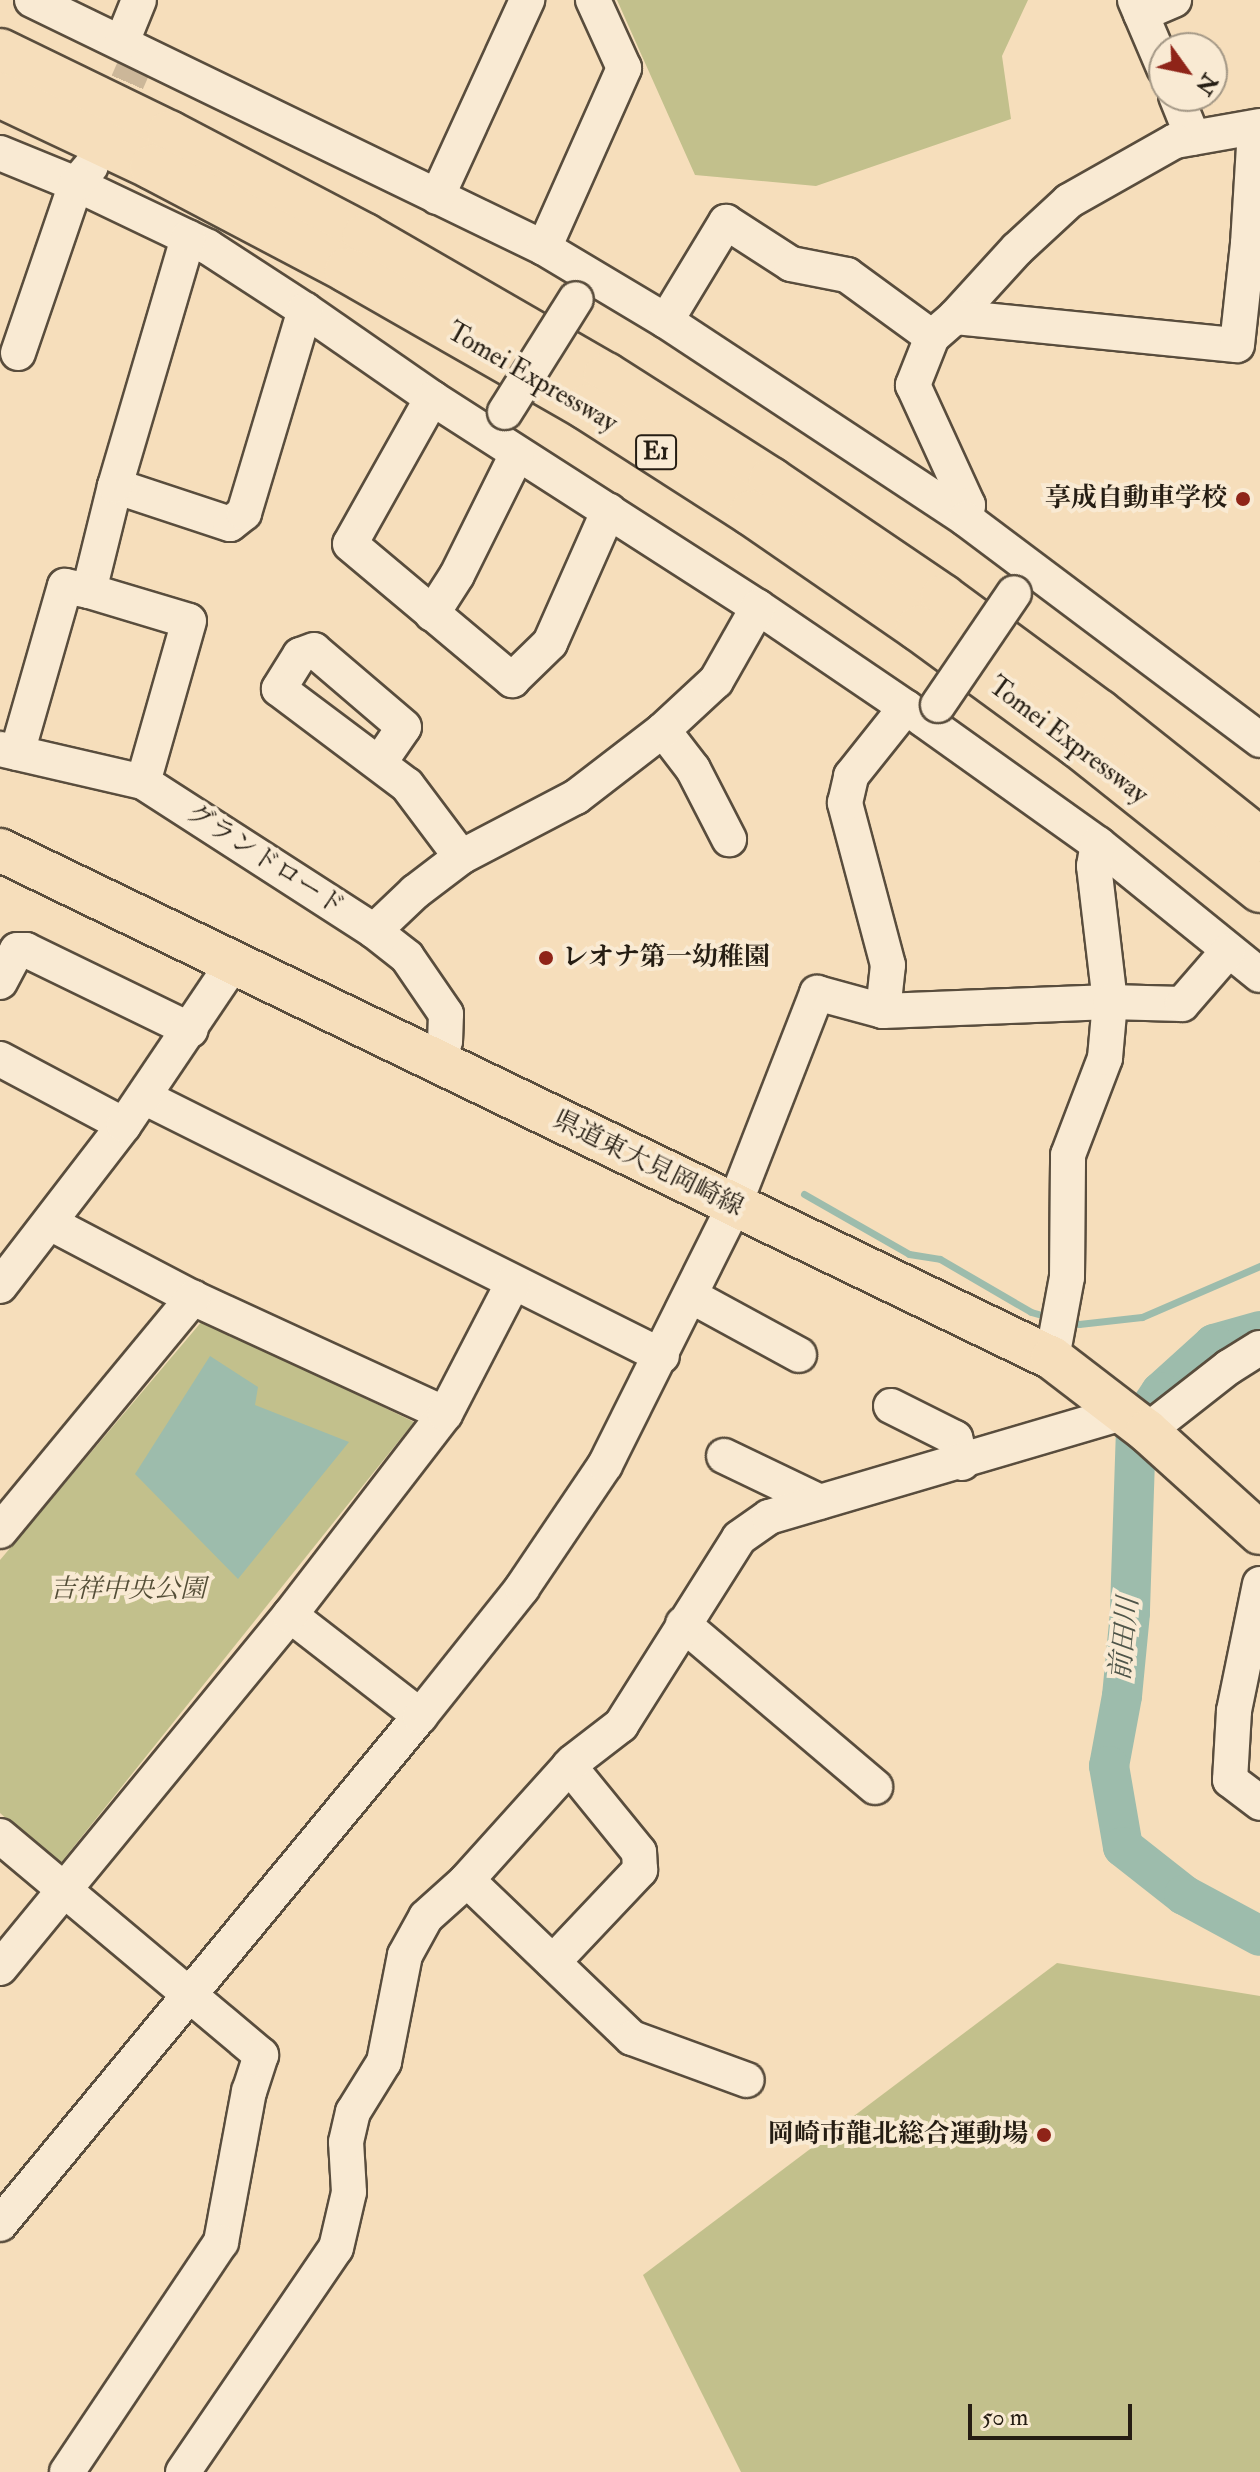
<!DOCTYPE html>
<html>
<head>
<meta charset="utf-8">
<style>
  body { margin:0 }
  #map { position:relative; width:1260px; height:2472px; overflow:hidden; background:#f6debb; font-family:"IM FELL Double Pica","Noto Serif JP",serif }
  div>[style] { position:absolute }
  .green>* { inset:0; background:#c2c08c }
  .water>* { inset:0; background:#9dbcac }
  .stream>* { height:7px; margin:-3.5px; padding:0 3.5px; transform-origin:3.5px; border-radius:3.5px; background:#9dbcac }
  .river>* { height:40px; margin:-20px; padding:0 20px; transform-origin:20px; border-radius:20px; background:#9dbcac }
  .minor-tunnel>* { height:34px; margin-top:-17px; transform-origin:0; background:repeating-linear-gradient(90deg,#ccb799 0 34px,transparent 0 51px) }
  .roads { filter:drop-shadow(2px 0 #594d3d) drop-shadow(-2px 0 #594d3d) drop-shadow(0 2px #594d3d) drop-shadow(0 -2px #594d3d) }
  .minor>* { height:34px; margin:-17px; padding:0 17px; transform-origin:17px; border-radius:17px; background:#f9ead3 }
  .major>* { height:42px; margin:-21px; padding:0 21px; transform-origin:21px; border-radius:21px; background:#f6debb }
  .highway>* { height:44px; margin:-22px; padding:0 22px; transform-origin:22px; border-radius:22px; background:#f6debb }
  .bridges { filter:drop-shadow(2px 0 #594d3d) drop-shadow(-2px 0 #594d3d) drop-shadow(0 2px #594d3d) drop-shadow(0 -2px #594d3d) }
  .minor-bridge>* { height:34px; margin:-17px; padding:0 17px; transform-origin:17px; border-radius:17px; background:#f9ead3 }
  .dots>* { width:22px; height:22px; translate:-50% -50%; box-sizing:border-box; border:4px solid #f9ead3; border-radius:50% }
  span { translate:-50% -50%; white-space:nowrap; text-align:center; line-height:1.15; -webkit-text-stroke:8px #f9ead3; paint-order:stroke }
  .shield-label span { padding:2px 6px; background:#f9ead3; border:2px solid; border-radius:6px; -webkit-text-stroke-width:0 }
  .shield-label { font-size:24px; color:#251d13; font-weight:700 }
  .street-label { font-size:26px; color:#251d13 }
  .poi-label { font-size:26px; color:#251d13; font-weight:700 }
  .right { translate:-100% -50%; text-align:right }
  .left { translate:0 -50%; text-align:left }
  .park-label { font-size:26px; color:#544e37; font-style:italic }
  .water-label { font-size:28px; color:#4f5549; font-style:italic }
  .north { position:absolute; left:1148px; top:32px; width:80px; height:80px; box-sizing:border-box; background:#f9ead3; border:2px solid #a49886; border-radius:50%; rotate:123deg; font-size:22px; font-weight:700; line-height:32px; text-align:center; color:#251d13 }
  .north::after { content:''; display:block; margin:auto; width:28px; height:36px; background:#8f2418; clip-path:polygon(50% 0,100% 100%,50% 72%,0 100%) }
  .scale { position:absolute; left:968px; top:2404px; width:164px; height:36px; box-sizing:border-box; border:4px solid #251d13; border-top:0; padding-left:10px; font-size:24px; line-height:28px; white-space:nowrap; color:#251d13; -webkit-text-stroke:6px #f9ead3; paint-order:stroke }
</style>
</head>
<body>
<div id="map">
  <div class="green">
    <div style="clip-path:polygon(617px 0,1028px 0,1002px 56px,1011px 119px,816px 186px,695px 175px)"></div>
    <div style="clip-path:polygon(203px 1320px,414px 1422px,59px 1865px,0 1813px,0 1560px)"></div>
    <div style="clip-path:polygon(1057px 1963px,1260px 1996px,1260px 2472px,741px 2472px,643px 2275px)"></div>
  </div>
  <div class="water">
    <div style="clip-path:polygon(210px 1356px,258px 1387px,255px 1405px,349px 1442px,238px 1579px,135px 1474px)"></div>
  </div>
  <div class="stream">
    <div style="left:804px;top:1194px;width:121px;rotate:29.7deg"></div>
    <div style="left:909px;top:1254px;width:31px;rotate:9deg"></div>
    <div style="left:940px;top:1259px;width:105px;rotate:30.2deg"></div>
    <div style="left:1031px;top:1312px;width:19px;rotate:16deg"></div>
    <div style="left:1069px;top:1321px;width:10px;rotate:17deg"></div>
    <div style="left:1079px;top:1324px;width:63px;rotate:-6.3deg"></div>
    <div style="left:1142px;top:1317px;width:129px;rotate:-23.4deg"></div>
  </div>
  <div class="river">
    <div style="left:1260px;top:1331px;width:48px;rotate:164.2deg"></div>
    <div style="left:1214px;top:1344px;width:72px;rotate:137.8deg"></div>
    <div style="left:1161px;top:1392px;width:45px;rotate:124deg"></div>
    <div style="left:1136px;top:1429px;width:184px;rotate:91.9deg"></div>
    <div style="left:1130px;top:1613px;width:83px;rotate:95.5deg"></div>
    <div style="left:1122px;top:1696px;width:71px;rotate:100.5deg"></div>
    <div style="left:1109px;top:1766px;width:82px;rotate:80.2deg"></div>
    <div style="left:1123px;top:1847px;width:78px;rotate:38.2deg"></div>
    <div style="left:1184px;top:1895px;width:86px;rotate:28.3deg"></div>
  </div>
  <div class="minor-tunnel">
    <div style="left:107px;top:129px;width:68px;rotate:-66.5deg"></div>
  </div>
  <div class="roads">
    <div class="minor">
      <div style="left:32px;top:0;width:569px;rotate:25.84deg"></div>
      <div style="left:544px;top:248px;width:142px;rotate:30.9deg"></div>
      <div style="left:666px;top:321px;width:359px;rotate:33.4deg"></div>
      <div style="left:1135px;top:0;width:74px;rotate:66.9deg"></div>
      <div style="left:1141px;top:14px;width:36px;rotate:-23deg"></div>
      <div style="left:122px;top:42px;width:45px;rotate:-68deg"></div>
      <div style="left:1176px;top:96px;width:45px;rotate:68deg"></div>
      <div style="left:1260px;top:126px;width:86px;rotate:170deg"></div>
      <div style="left:1175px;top:141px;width:122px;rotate:150.5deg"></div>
      <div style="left:1069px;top:201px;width:71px;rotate:137.3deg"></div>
      <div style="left:1017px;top:249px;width:92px;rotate:132.4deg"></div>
      <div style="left:955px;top:317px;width:30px;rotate:139deg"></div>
      <div style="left:932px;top:337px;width:52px;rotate:111.6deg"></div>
      <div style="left:913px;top:385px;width:132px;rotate:65.4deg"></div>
      <div style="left:968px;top:505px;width:14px;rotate:98deg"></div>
      <div style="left:966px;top:519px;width:368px;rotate:36.9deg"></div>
      <div style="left:0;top:153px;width:82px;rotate:22.2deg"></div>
      <div style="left:76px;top:184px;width:146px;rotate:25.5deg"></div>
      <div style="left:208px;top:247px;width:116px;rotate:33deg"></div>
      <div style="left:305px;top:310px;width:155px;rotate:34.7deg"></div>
      <div style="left:432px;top:398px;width:387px;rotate:32.7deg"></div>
      <div style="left:758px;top:607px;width:201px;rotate:34.2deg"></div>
      <div style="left:924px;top:720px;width:214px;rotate:35.5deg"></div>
      <div style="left:1098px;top:844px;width:208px;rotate:39deg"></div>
      <div style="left:437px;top:197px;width:217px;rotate:-65.4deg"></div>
      <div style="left:544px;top:248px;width:197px;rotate:-66deg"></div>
      <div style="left:624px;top:68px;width:75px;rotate:-114.5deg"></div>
      <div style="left:955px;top:317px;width:283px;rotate:5.7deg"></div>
      <div style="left:1237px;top:345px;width:102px;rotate:-83.8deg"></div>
      <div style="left:1248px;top:244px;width:116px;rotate:-86.5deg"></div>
      <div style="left:666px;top:321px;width:116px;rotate:-58.8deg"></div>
      <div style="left:726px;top:222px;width:77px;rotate:32.9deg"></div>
      <div style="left:791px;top:264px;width:57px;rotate:11.1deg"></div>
      <div style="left:847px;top:275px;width:105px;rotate:36.1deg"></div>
      <div style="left:18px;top:353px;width:179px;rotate:-71.1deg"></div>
      <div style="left:76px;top:184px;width:23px;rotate:-50deg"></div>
      <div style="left:432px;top:398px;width:167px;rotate:119.3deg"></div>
      <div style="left:350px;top:544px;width:212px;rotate:40deg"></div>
      <div style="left:512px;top:680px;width:53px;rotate:-44.2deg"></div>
      <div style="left:550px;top:643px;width:145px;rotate:-66.1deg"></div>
      <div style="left:115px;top:486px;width:121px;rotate:18.3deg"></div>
      <div style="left:230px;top:524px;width:18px;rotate:-38deg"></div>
      <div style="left:244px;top:513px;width:212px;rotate:-73.3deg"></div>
      <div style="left:89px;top:591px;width:108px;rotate:-76.1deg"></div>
      <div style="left:115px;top:486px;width:259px;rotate:-73.6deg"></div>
      <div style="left:432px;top:614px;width:46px;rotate:-57.3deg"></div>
      <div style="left:457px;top:575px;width:135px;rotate:-63.6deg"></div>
      <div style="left:663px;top:730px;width:49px;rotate:52.4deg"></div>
      <div style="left:693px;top:769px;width:79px;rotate:62.8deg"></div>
      <div style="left:0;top:749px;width:147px;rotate:13deg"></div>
      <div style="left:143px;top:782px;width:275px;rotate:32.8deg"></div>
      <div style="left:374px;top:931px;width:42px;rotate:38.2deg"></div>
      <div style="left:407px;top:957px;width:69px;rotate:55.6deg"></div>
      <div style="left:446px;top:1014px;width:27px;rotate:92deg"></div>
      <div style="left:445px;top:1041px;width:23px;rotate:108deg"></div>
      <div style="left:17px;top:753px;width:174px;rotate:-74deg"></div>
      <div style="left:65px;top:586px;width:25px;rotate:12deg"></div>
      <div style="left:89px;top:591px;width:104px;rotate:16.7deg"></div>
      <div style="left:189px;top:621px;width:167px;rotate:105.9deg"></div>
      <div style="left:380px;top:762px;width:42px;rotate:-55.6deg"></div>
      <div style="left:404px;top:727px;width:118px;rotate:-139.5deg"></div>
      <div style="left:314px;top:650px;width:15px;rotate:160deg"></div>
      <div style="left:300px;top:655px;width:40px;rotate:122deg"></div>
      <div style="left:279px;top:689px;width:160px;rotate:36.9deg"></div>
      <div style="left:407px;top:785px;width:90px;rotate:53.1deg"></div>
      <div style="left:374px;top:931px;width:57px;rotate:-43.6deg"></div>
      <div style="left:415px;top:892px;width:58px;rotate:-37.3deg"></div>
      <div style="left:461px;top:857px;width:130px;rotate:-27.6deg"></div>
      <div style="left:576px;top:797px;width:110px;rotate:-37.6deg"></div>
      <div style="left:663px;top:730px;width:72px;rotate:-42.8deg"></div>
      <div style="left:716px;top:681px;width:85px;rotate:-60.4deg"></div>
      <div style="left:0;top:982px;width:36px;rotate:-62deg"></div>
      <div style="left:17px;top:950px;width:9px"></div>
      <div style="left:26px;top:950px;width:183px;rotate:25.9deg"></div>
      <div style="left:883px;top:1011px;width:46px;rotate:-83.8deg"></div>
      <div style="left:888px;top:965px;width:168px;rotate:-104.9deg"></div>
      <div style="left:845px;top:803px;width:28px;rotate:-77deg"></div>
      <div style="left:851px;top:776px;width:88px;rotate:-51.4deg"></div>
      <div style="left:0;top:1059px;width:140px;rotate:28deg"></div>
      <div style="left:144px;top:1097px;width:579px;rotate:26.57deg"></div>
      <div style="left:50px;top:1223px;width:161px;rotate:27.7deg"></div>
      <div style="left:193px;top:1298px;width:277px;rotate:24.7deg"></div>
      <div style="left:0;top:1286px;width:203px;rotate:-52.4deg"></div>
      <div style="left:124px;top:1125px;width:197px;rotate:-56deg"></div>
      <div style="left:691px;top:1296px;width:123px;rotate:28.6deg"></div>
      <div style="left:1052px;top:1358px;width:82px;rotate:-79.5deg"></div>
      <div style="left:1067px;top:1277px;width:122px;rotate:-89.5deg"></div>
      <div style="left:1068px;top:1155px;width:104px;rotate:-69.1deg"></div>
      <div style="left:1105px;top:1058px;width:56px;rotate:-84.9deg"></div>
      <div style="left:1110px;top:1002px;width:137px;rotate:-96.7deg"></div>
      <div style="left:1094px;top:866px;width:22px;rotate:-80deg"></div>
      <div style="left:891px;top:1406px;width:72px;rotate:26.6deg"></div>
      <div style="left:955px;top:1438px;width:26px;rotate:74deg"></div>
      <div style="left:1147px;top:1431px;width:104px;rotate:-38deg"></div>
      <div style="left:1229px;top:1367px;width:36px;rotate:-32deg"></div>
      <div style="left:724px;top:1456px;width:106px;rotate:25.6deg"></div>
      <div style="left:0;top:1531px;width:303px;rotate:-50.4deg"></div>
      <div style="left:1260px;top:1584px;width:130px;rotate:101.6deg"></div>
      <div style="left:1234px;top:1711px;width:69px;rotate:93.3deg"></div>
      <div style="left:1230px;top:1780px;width:38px;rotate:37deg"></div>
      <div style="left:290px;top:1615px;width:165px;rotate:37.8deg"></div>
      <div style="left:683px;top:1624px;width:252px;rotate:40.3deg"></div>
      <div style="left:0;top:1836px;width:341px;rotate:40deg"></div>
      <div style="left:261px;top:2055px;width:38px;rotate:108deg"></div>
      <div style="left:249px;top:2091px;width:154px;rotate:100.5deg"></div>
      <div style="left:221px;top:2242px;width:277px;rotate:123.8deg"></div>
      <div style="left:467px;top:1880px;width:228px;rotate:43.8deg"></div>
      <div style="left:632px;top:2038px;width:122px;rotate:20.1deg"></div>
      <div style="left:553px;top:1962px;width:127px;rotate:-46.6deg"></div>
      <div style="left:640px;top:1870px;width:18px;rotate:-93deg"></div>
      <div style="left:639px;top:1852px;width:111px;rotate:-129.1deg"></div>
      <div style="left:0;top:1968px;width:457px;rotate:-50.6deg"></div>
      <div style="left:290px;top:1615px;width:254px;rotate:-52.4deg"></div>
      <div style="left:445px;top:1414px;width:148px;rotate:-62.6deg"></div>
      <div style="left:0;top:2224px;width:659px;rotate:-50.42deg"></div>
      <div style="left:420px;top:1716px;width:164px;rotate:-51.4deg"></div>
      <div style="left:522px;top:1588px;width:148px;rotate:-56deg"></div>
      <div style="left:605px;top:1465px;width:289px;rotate:-63.5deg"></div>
      <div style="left:734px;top:1206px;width:229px;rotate:-68.7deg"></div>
      <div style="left:817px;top:993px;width:68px;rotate:15.3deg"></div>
      <div style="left:883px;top:1011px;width:227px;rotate:-2.3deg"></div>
      <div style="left:1110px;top:1002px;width:72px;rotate:1.6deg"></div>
      <div style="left:1182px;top:1004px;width:70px;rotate:-49deg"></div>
      <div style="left:183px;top:2472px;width:271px;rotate:-55.7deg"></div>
      <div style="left:336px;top:2248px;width:57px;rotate:-76.9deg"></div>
      <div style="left:349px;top:2192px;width:50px;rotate:-93.4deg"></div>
      <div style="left:346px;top:2142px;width:31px;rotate:-77deg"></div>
      <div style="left:353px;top:2112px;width:59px;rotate:-58.2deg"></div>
      <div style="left:384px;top:2062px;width:109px;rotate:-78.9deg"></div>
      <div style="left:405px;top:1955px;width:43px;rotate:-61.1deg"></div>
      <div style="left:426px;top:1917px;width:52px;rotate:-41.9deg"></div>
      <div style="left:465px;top:1882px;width:161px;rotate:-48deg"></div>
      <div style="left:573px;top:1762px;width:61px;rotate:-37.6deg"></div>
      <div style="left:621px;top:1725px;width:221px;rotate:-57.7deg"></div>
      <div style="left:739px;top:1538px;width:37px;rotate:-35deg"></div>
      <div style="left:769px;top:1517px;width:369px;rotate:-16.4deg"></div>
    </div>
    <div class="major">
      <div style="left:0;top:850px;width:1168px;rotate:25.78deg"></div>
      <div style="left:1052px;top:1358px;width:120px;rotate:37.5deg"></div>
      <div style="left:1147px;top:1431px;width:152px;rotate:42.1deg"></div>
    </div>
    <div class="highway">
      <div style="left:0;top:51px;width:188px;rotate:25.9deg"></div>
      <div style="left:169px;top:133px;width:221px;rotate:27.7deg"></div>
      <div style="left:365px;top:236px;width:278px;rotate:30deg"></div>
      <div style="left:606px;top:375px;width:196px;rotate:32.5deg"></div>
      <div style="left:771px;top:480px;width:208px;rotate:34.2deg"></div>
      <div style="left:943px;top:597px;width:194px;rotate:36.4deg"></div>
      <div style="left:1099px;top:712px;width:206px;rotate:38.5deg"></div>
      <div style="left:0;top:95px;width:168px;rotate:25.3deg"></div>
      <div style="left:152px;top:167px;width:221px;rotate:27.8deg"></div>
      <div style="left:347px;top:270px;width:275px;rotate:29.8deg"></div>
      <div style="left:586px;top:407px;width:196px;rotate:32.7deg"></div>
      <div style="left:751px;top:513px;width:203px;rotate:34.6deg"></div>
      <div style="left:918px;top:628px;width:198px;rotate:36.2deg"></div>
      <div style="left:1078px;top:745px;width:233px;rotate:38.5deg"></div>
    </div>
  </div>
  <div class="bridges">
    <div class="minor-bridge">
      <div style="left:505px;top:412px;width:133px;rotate:-57.9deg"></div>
      <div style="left:938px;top:705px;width:135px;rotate:-55.8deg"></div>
    </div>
  </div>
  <div class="dots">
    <div style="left:1243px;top:499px;background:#8f2418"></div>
    <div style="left:546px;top:958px;background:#8f2418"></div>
    <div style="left:1044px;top:2135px;background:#8f2418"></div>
  </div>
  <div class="shield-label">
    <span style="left:656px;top:452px">E1</span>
  </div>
  <div class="street-label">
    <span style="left:532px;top:378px;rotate:30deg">Tomei Expressway</span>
    <span style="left:1068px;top:741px;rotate:37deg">Tomei Expressway</span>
    <span style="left:265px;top:860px;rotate:33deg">グランドロード</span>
    <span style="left:648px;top:1164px;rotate:26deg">県道東大見岡崎線</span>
  </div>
  <div class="poi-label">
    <span class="right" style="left:1227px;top:499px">享成自動車学校</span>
    <span class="left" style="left:562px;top:958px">レオナ第一幼稚園</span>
    <span class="right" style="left:1028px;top:2135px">岡崎市龍北総合運動場</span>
  </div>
  <div class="park-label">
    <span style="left:128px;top:1590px">吉祥中央公園</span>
  </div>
  <div class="water-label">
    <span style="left:1125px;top:1639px;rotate:-84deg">前田川</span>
  </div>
  <div class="north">N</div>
  <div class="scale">50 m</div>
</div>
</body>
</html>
